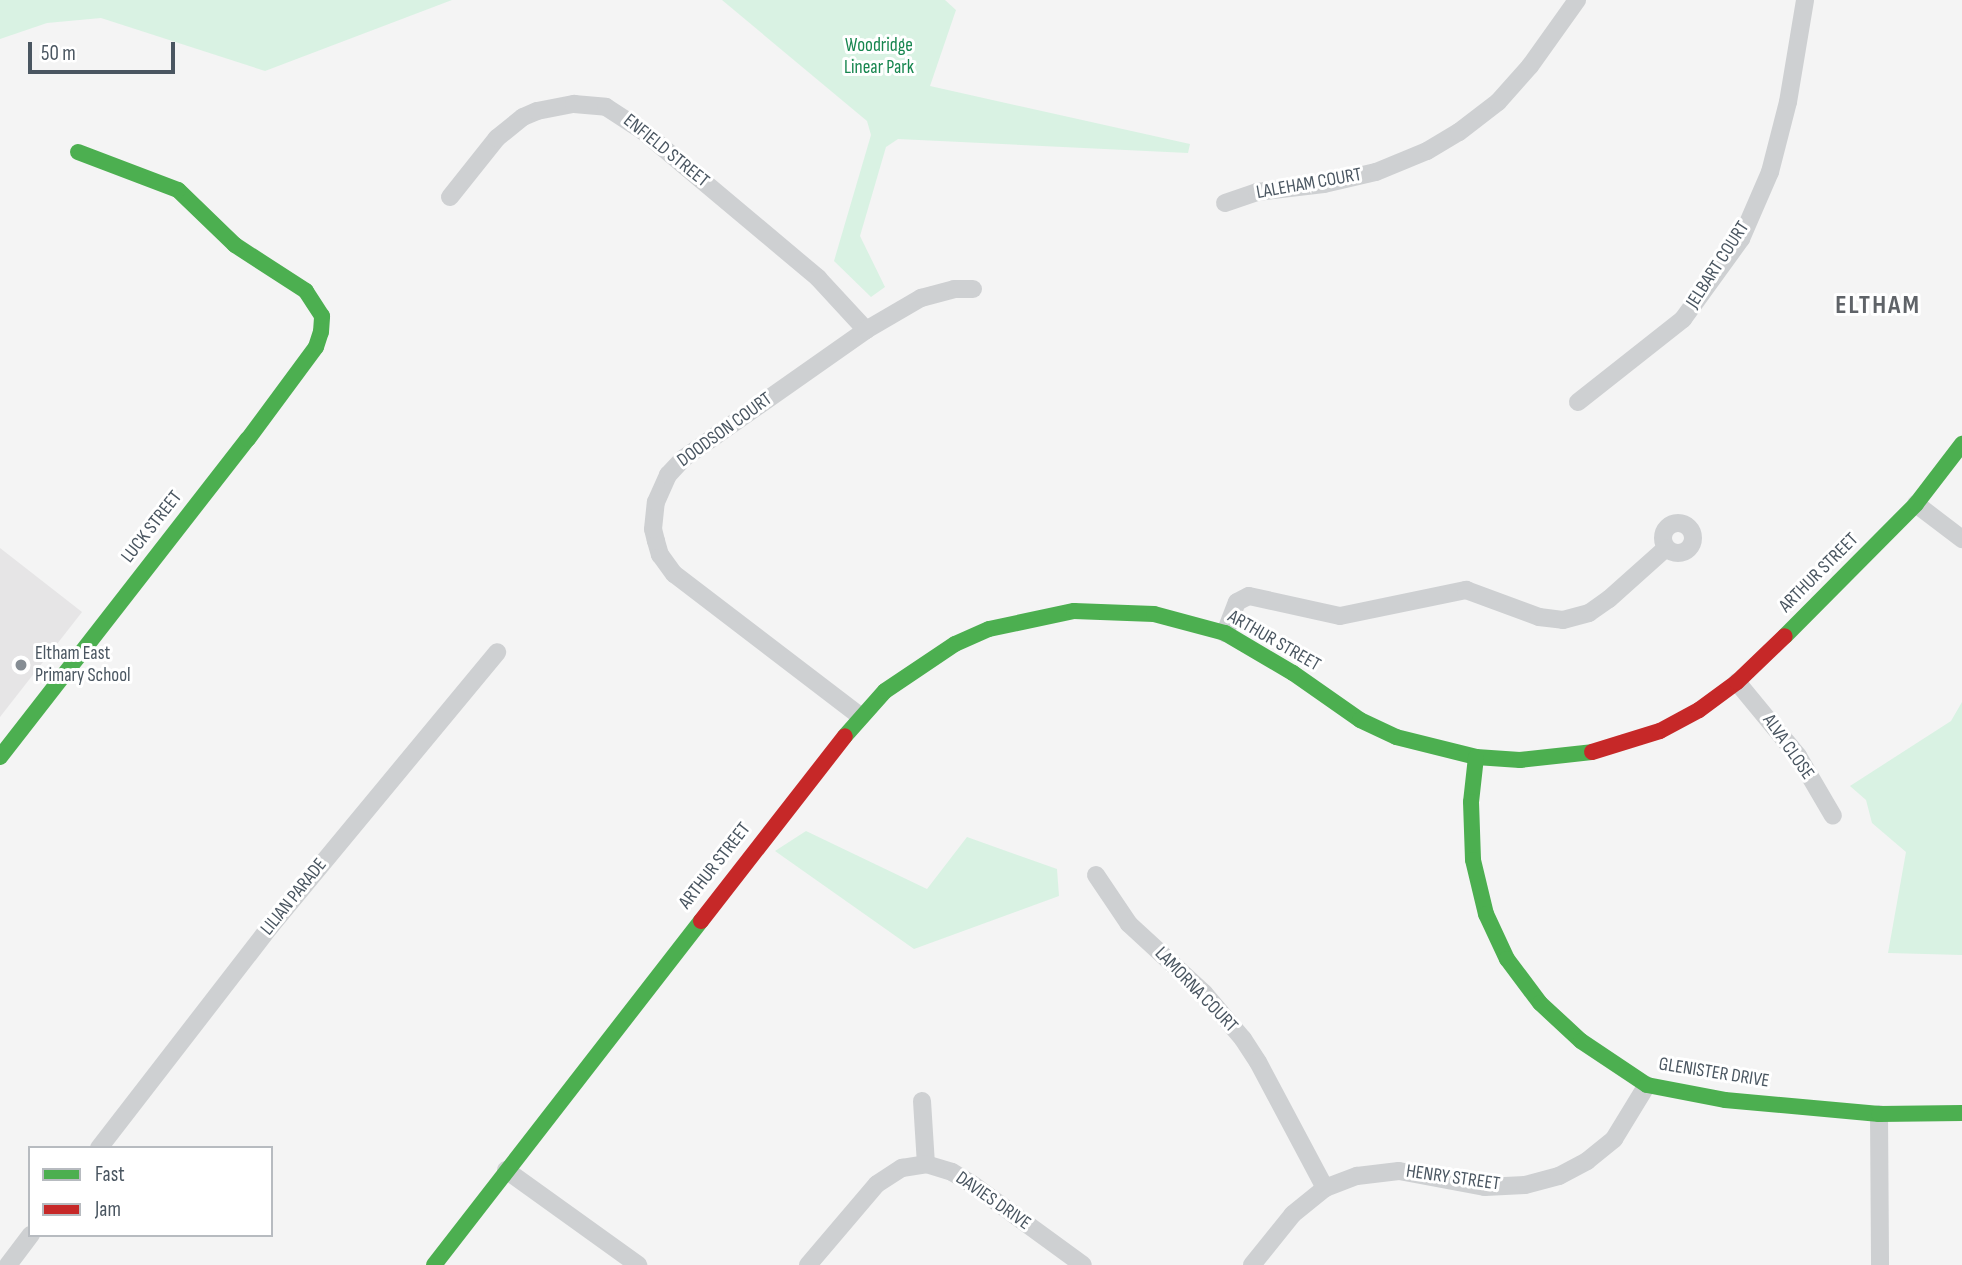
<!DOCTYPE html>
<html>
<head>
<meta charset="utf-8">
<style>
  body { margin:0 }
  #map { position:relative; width:1962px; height:1265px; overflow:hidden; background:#f4f4f4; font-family:"Sofia Sans Condensed",sans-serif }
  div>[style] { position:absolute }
  .education>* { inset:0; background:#e6e5e6 }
  .green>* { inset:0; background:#d9f2e3 }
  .street>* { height:18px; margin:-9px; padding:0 9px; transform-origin:9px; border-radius:9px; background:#ced0d2 }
  .street>.ring { margin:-9px; padding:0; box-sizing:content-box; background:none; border:18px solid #ced0d2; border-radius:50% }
  .fast>* { height:16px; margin:-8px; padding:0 8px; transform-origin:8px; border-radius:8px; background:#4caf50 }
  .jam>* { height:16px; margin:-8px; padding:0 8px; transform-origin:8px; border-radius:8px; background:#c62828 }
  .dots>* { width:19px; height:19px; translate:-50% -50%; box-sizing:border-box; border:4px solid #fff; border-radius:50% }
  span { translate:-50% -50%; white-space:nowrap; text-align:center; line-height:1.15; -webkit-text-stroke:6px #fff; paint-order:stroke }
  .park-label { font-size:19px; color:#17864f }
  .street-label { font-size:19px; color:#4a5661 }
  .poi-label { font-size:19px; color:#4a5661 }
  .left { translate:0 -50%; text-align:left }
  .district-label { font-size:26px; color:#5f6368; font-weight:700; letter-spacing:2px }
  .legend { position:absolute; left:28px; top:1146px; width:245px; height:91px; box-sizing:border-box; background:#fff; border:2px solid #b7bbc0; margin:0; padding:9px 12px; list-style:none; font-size:21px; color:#4a5661 }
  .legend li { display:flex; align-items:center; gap:14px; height:35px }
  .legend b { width:35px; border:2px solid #b7bbc0 }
  .scale { position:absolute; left:28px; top:42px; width:147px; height:32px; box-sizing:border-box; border:4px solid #4a5661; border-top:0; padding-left:9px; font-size:21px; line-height:24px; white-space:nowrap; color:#4a5661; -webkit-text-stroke:5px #fff; paint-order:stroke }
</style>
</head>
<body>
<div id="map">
  <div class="education">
    <div style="clip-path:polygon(0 548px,82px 612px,0 717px)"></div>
  </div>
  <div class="green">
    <div style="clip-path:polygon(0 0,452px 0,265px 71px,101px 18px,47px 23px,0 39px)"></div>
    <div style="clip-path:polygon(722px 0,945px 0,956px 10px,930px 86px,1190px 144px,1188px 153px,898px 139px,886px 147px,860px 236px,885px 287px,871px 297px,834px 261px,871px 135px,867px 121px)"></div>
    <div style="clip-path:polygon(1962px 702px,1962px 955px,1888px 953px,1906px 852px,1872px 823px,1866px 800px,1850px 786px,1951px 721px)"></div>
    <div style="clip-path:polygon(806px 831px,927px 889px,967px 837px,1057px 869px,1059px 896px,914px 949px,775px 851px)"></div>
  </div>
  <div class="street">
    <div style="left:450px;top:197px;width:75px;rotate:-51.5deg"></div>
    <div style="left:497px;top:138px;width:33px;rotate:-39deg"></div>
    <div style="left:523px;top:117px;width:15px;rotate:-23deg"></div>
    <div style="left:537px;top:111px;width:38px;rotate:-11deg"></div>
    <div style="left:574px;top:104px;width:32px;rotate:5deg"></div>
    <div style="left:606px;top:107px;width:44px;rotate:33deg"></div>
    <div style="left:643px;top:131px;width:229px;rotate:40deg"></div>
    <div style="left:818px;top:278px;width:71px;rotate:47.3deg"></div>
    <div style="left:1225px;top:203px;width:34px;rotate:-19deg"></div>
    <div style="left:1257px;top:192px;width:67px;rotate:-6.8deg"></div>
    <div style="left:1324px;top:184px;width:53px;rotate:-13deg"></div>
    <div style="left:1376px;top:172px;width:55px;rotate:-22.4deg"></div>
    <div style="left:1427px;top:151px;width:37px;rotate:-31deg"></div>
    <div style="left:1459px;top:132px;width:49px;rotate:-37.6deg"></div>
    <div style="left:1498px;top:102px;width:48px;rotate:-48.4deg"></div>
    <div style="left:1530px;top:66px;width:81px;rotate:-54.5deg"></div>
    <div style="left:1578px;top:402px;width:134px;rotate:-38.3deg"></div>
    <div style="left:1683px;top:319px;width:99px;rotate:-54.1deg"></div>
    <div style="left:1741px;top:239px;width:73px;rotate:-66.6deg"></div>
    <div style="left:1770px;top:172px;width:72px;rotate:-75.6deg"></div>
    <div style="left:1788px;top:102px;width:103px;rotate:-80.5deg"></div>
    <div style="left:1916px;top:504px;width:58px;rotate:37.3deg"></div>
    <div class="ring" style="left:1663px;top:523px;width:12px;height:12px"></div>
    <div style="left:1225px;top:633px;width:33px;rotate:-69deg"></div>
    <div style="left:1237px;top:602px;width:13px;rotate:-27deg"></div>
    <div style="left:1249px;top:596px;width:93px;rotate:12.4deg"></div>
    <div style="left:1340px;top:616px;width:129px;rotate:-11.7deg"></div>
    <div style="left:1466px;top:590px;width:78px;rotate:20.3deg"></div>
    <div style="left:1539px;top:617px;width:24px;rotate:7deg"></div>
    <div style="left:1563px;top:620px;width:27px;rotate:-15deg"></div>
    <div style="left:1589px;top:613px;width:24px;rotate:-35deg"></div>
    <div style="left:1609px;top:599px;width:76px;rotate:-41.8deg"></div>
    <div style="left:1737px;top:682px;width:96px;rotate:50.5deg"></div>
    <div style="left:1798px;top:756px;width:69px;rotate:59.7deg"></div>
    <div style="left:860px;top:716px;width:234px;rotate:-142.6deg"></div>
    <div style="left:674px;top:574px;width:24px;rotate:-126deg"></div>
    <div style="left:660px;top:555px;width:15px;rotate:-106deg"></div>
    <div style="left:656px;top:541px;width:12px;rotate:-104deg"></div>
    <div style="left:653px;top:529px;width:27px;rotate:-84deg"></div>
    <div style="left:656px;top:502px;width:30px;rotate:-66deg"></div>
    <div style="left:668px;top:475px;width:23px;rotate:-47deg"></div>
    <div style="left:684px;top:458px;width:223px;rotate:-35.1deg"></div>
    <div style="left:866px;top:330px;width:64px;rotate:-30.2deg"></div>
    <div style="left:921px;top:298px;width:34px;rotate:-15deg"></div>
    <div style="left:954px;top:289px;width:19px"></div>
    <div style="left:1096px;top:875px;width:59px;rotate:56deg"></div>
    <div style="left:1129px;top:924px;width:102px;rotate:42.6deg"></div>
    <div style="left:1204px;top:993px;width:60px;rotate:49.7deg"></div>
    <div style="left:1243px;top:1039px;width:27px;rotate:57deg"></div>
    <div style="left:1258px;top:1062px;width:143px;rotate:62deg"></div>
    <div style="left:922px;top:1101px;width:63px;rotate:86.4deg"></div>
    <div style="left:1879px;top:1114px;width:151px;rotate:89.6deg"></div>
    <div style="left:99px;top:1148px;width:278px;rotate:-52.3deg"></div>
    <div style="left:269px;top:928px;width:358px;rotate:-50.4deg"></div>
    <div style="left:506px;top:1170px;width:163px;rotate:35.7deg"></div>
    <div style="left:8px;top:1265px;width:38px;rotate:-53deg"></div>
    <div style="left:808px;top:1265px;width:106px;rotate:-49.6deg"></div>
    <div style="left:877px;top:1184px;width:30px;rotate:-33deg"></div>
    <div style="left:902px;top:1168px;width:24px;rotate:-9deg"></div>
    <div style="left:926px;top:1164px;width:27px;rotate:17deg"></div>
    <div style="left:952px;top:1172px;width:23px;rotate:31deg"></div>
    <div style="left:972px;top:1184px;width:137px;rotate:36.1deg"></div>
    <div style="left:1252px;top:1265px;width:65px;rotate:-51.2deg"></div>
    <div style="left:1293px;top:1214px;width:41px;rotate:-39.1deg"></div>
    <div style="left:1325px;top:1188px;width:34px;rotate:-21deg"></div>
    <div style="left:1357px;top:1176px;width:42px;rotate:-6.8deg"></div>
    <div style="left:1399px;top:1171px;width:87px;rotate:10.5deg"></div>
    <div style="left:1485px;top:1187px;width:40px;rotate:-2.9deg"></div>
    <div style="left:1525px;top:1185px;width:35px;rotate:-15deg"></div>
    <div style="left:1559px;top:1176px;width:32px;rotate:-28deg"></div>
    <div style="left:1587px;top:1161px;width:35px;rotate:-39deg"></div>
    <div style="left:1614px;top:1139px;width:63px;rotate:-58.6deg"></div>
  </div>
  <div class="fast">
    <div style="left:1785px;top:636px;width:186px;rotate:-45.2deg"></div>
    <div style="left:1916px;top:504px;width:76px;rotate:-52.5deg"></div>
    <div style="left:845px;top:736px;width:60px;rotate:-48.4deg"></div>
    <div style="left:885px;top:691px;width:84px;rotate:-33.9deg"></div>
    <div style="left:955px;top:644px;width:37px;rotate:-24deg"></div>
    <div style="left:989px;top:629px;width:87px;rotate:-12deg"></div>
    <div style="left:1074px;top:611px;width:80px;rotate:2.1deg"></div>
    <div style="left:1154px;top:614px;width:73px;rotate:15deg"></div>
    <div style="left:1225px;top:633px;width:79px;rotate:30.5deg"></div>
    <div style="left:1293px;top:673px;width:82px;rotate:35deg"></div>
    <div style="left:1360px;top:720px;width:40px;rotate:25deg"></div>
    <div style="left:1396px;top:737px;width:82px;rotate:14deg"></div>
    <div style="left:1476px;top:757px;width:44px;rotate:3.9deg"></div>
    <div style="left:1520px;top:760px;width:72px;rotate:-6.3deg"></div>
    <div style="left:0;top:757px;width:403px;rotate:-52.1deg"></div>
    <div style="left:248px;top:439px;width:114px;rotate:-53.5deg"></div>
    <div style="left:316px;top:347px;width:16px;rotate:-72deg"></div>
    <div style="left:321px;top:332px;width:16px;rotate:-86deg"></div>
    <div style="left:322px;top:316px;width:30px;rotate:-123deg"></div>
    <div style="left:306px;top:291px;width:85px;rotate:-147.1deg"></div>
    <div style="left:235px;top:245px;width:79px;rotate:-136deg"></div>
    <div style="left:178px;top:190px;width:107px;rotate:-159.2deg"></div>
    <div style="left:1476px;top:757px;width:45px;rotate:96.3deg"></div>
    <div style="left:1471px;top:802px;width:58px;rotate:88deg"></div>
    <div style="left:1473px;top:860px;width:56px;rotate:76.5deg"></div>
    <div style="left:1486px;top:914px;width:50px;rotate:65deg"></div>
    <div style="left:1507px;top:959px;width:55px;rotate:53.1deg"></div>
    <div style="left:1540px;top:1003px;width:56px;rotate:42.8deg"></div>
    <div style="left:1581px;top:1041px;width:79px;rotate:33.7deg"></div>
    <div style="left:1647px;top:1085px;width:79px;rotate:10.9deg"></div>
    <div style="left:1725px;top:1100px;width:155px;rotate:5.2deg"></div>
    <div style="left:1879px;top:1114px;width:83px;rotate:-0.7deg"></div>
    <div style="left:434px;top:1265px;width:435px;rotate:-52.2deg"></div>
  </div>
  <div class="jam">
    <div style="left:1592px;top:752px;width:71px;rotate:-17.2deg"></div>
    <div style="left:1660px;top:731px;width:44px;rotate:-28.3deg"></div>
    <div style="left:1699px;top:710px;width:47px;rotate:-36.4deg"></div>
    <div style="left:1737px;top:682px;width:66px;rotate:-43.8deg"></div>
    <div style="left:701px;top:921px;width:234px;rotate:-52.1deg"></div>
  </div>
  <div class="dots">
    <div style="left:21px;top:665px;background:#868d94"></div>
  </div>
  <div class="park-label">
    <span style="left:879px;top:57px">Woodridge<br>Linear Park</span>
  </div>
  <div class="street-label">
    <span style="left:666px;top:151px;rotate:39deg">ENFIELD STREET</span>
    <span style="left:1309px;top:184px;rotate:-10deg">LALEHAM COURT</span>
    <span style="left:1718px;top:265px;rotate:-57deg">JELBART COURT</span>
    <span style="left:725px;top:430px;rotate:-36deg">DOODSON COURT</span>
    <span style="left:152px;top:527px;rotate:-52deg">LUCK STREET</span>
    <span style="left:1819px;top:573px;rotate:-45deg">ARTHUR STREET</span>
    <span style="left:1274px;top:641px;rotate:30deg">ARTHUR STREET</span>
    <span style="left:1788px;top:747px;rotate:55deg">ALVA CLOSE</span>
    <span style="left:715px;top:866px;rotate:-52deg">ARTHUR STREET</span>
    <span style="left:294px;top:897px;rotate:-51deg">LILIAN PARADE</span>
    <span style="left:1196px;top:990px;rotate:46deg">LAMORNA COURT</span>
    <span style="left:1714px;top:1073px;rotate:9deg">GLENISTER DRIVE</span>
    <span style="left:1453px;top:1178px;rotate:8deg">HENRY STREET</span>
    <span style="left:993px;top:1201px;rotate:35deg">DAVIES DRIVE</span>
  </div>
  <div class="poi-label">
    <span class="left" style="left:35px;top:665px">Eltham East<br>Primary School</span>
  </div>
  <div class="district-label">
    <span style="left:1878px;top:306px">ELTHAM</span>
  </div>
  <ul class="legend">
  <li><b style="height:9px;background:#4caf50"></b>Fast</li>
  <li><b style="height:9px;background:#c62828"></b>Jam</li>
  </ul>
  <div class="scale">50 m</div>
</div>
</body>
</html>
